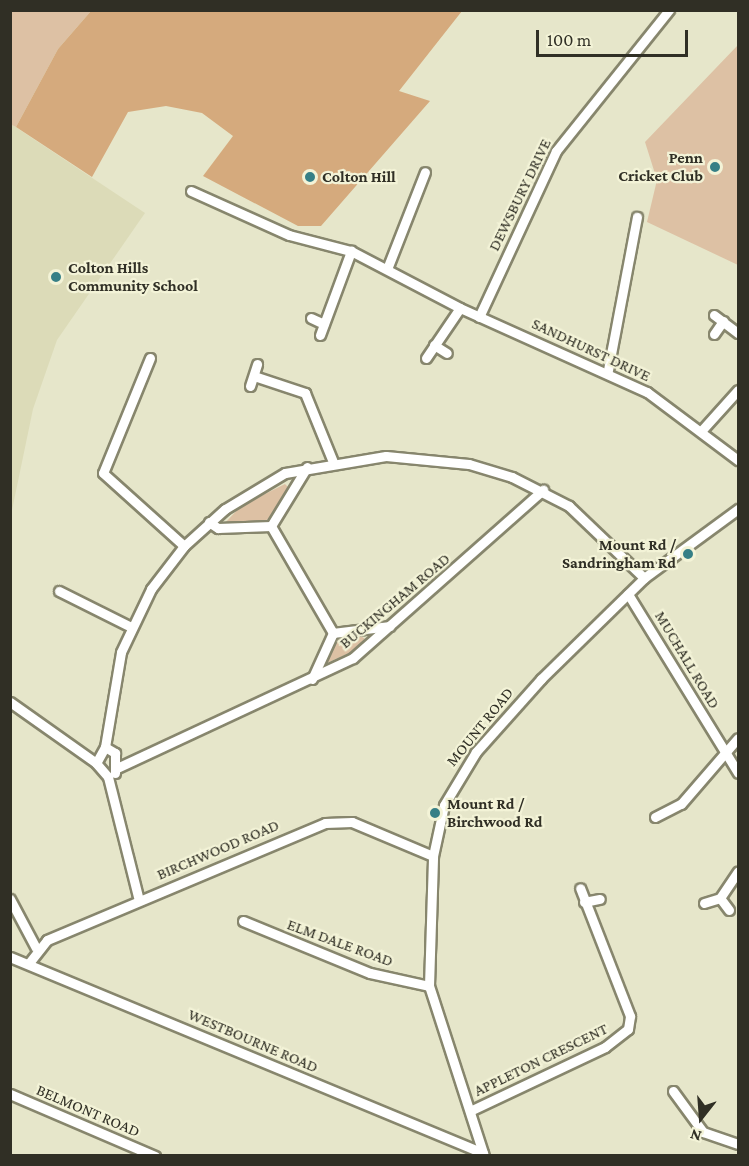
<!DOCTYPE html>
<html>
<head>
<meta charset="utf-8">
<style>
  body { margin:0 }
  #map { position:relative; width:749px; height:1166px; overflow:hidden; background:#e6e6ca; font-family:"Crimson Pro",serif }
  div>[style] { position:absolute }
  .built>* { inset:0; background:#dcdbb8 }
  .green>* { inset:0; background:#ddc1a4 }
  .forest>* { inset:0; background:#d5aa7d }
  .roads { filter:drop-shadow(2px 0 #87866d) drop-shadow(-2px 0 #87866d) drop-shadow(0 2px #87866d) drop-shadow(0 -2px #87866d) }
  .street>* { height:9px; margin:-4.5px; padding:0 4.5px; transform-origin:4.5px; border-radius:4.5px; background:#fff }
  .dots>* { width:16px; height:16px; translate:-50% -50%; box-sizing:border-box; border:3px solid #f3f3d7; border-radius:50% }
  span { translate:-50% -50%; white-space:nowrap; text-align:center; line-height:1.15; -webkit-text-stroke:4.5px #f3f3d7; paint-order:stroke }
  .poi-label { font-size:16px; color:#302f25; font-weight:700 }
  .right { translate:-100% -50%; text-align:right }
  .left { translate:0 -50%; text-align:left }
  .street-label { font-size:16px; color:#302f25 }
  .frame { position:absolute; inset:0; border:12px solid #302f25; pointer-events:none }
  .north { position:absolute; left:671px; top:1088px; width:60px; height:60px; -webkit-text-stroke:4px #f3f3d7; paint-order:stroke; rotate:197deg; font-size:16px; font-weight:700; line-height:24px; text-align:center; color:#302f25 }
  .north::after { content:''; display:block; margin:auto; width:21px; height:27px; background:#302f25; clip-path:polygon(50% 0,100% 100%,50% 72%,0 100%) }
  .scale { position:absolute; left:536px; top:30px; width:152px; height:27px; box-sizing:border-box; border:3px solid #302f25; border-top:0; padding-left:8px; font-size:18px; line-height:21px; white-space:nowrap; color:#302f25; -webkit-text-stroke:4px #f3f3d7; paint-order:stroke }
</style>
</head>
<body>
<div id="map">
  <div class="built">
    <div style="clip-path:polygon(11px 124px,145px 213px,57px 340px,33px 409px,11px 515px)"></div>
  </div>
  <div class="green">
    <div style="clip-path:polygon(10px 11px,91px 11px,58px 49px,16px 127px,10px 124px)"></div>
    <div style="clip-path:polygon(738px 45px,738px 265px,647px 222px,657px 180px,645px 142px)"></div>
    <div style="clip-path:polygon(285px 484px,290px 489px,273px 516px,263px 522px,225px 523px,241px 506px)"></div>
    <div style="clip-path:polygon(357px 633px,365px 639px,356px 650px,320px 666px,332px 641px)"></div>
  </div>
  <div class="forest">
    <div style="clip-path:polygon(91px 11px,91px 10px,462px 11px,399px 91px,430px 101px,321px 226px,298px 226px,203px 176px,233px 136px,202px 113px,166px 106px,128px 112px,92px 177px,16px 127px,58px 49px)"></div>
  </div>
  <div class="roads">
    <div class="street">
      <div style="left:191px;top:191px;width:107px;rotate:24.2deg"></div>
      <div style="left:289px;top:235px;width:64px;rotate:14.5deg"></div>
      <div style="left:351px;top:251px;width:123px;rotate:27.6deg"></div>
      <div style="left:387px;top:269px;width:104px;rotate:-68.6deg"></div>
      <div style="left:714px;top:315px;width:30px;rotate:37deg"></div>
      <div style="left:479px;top:317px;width:183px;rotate:-65.1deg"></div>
      <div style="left:556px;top:151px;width:181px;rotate:-51.3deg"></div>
      <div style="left:311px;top:318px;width:14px;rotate:25deg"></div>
      <div style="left:714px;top:334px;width:16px;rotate:-55deg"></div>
      <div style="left:320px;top:335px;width:90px;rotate:-69.7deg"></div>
      <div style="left:434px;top:345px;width:15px;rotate:32deg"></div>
      <div style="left:150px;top:358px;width:124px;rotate:112.2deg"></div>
      <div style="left:103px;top:473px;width:109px;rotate:42deg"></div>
      <div style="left:426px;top:358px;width:60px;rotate:-55.8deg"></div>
      <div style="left:460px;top:308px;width:205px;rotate:24.2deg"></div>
      <div style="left:647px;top:392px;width:114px;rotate:36.8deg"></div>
      <div style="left:608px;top:370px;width:156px;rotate:-79.3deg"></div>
      <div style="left:254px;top:376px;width:54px;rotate:18.4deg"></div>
      <div style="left:305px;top:393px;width:74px;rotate:67.9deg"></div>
      <div style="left:250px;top:386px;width:23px;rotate:-72deg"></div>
      <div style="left:702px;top:430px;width:54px;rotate:-48deg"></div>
      <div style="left:209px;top:522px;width:11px;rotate:34deg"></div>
      <div style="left:218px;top:528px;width:53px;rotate:-2.2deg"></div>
      <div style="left:271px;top:526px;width:69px;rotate:-58.6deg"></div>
      <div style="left:271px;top:526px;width:124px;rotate:59.9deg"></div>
      <div style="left:59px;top:591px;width:80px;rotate:26.6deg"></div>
      <div style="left:628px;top:594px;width:210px;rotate:58.4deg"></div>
      <div style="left:312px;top:679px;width:51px;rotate:-65.5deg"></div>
      <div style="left:333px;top:633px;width:57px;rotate:-7deg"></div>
      <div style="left:10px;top:702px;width:105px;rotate:35.3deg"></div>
      <div style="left:105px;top:747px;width:96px;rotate:-80.4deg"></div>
      <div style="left:121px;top:652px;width:70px;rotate:-64.5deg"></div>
      <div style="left:151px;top:589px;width:54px;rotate:-52.5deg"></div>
      <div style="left:184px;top:546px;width:55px;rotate:-42.1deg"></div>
      <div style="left:225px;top:509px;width:70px;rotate:-31deg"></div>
      <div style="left:285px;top:473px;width:102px;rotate:-9.6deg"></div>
      <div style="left:386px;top:456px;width:83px;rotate:5.5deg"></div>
      <div style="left:469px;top:464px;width:45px;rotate:16.8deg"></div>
      <div style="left:512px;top:477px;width:64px;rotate:27deg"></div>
      <div style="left:569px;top:506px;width:104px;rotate:43.8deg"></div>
      <div style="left:105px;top:747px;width:12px;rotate:31deg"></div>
      <div style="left:115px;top:753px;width:20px;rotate:90deg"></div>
      <div style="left:105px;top:747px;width:18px;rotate:119deg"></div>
      <div style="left:96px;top:763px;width:18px;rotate:49deg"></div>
      <div style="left:117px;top:768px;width:260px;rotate:-25deg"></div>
      <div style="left:353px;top:658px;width:254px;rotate:-41.5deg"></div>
      <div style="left:108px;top:777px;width:127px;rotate:75.9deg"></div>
      <div style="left:655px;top:817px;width:29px;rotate:-27deg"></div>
      <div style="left:681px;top:804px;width:87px;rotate:-49.2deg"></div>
      <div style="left:720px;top:898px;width:32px;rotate:-56deg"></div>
      <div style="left:10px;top:899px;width:55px;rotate:62deg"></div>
      <div style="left:584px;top:902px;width:16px;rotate:-11deg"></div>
      <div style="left:704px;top:903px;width:17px;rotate:-17deg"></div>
      <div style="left:720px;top:898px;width:15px;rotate:53deg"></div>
      <div style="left:243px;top:921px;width:137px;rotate:22.3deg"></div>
      <div style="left:370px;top:973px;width:60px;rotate:12.4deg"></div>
      <div style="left:10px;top:957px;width:512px;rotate:22.51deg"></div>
      <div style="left:29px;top:963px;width:29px;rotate:-52deg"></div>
      <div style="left:47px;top:940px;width:302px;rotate:-22.8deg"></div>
      <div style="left:325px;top:823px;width:27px;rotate:-2deg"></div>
      <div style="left:352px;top:822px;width:88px;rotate:22.8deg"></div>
      <div style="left:673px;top:1091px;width:51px;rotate:53.8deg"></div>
      <div style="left:703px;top:1132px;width:37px;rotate:19deg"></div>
      <div style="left:10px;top:1094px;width:158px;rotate:23.2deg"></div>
      <div style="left:472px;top:1110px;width:147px;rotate:-25.3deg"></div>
      <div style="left:605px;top:1047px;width:29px;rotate:-38deg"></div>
      <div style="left:628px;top:1029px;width:13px;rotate:-81deg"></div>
      <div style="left:630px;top:1016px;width:137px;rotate:-111.3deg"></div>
      <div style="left:484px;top:1156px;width:179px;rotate:-107.9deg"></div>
      <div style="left:429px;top:986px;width:130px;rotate:-88.2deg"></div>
      <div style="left:433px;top:856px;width:52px;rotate:-77.8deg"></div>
      <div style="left:444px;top:805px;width:62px;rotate:-58.9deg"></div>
      <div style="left:476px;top:752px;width:98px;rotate:-48.3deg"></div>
      <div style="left:541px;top:679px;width:144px;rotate:-44.4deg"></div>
      <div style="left:644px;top:578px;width:117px;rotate:-36.3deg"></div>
    </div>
  </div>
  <div class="dots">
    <div style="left:715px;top:167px;background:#367f86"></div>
    <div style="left:310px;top:177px;background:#367f86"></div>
    <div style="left:56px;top:277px;background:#367f86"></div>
    <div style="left:688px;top:554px;background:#367f86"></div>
    <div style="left:435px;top:813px;background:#367f86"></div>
  </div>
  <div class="poi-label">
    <span class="right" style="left:703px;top:167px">Penn<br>Cricket Club</span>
    <span class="left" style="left:322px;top:177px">Colton Hill</span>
    <span class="left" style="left:68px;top:277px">Colton Hills<br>Community School</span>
    <span class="right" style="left:676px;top:554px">Mount Rd /<br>Sandringham Rd</span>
    <span class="left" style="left:447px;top:813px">Mount Rd /<br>Birchwood Rd</span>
  </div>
  <div class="street-label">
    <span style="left:520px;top:195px;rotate:-64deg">DEWSBURY DRIVE</span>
    <span style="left:591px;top:350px;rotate:25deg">SANDHURST DRIVE</span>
    <span style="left:395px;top:601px;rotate:-40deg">BUCKINGHAM ROAD</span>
    <span style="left:687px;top:660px;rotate:59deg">MUCHALL ROAD</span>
    <span style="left:480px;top:727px;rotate:-51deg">MOUNT ROAD</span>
    <span style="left:218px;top:850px;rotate:-23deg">BIRCHWOOD ROAD</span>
    <span style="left:340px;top:943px;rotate:20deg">ELM DALE ROAD</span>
    <span style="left:253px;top:1041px;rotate:23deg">WESTBOURNE ROAD</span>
    <span style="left:541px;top:1060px;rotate:-26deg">APPLETON CRESCENT</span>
    <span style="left:88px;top:1111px;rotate:23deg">BELMONT ROAD</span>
  </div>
  <div class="frame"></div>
  <div class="north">N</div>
  <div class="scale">100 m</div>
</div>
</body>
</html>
